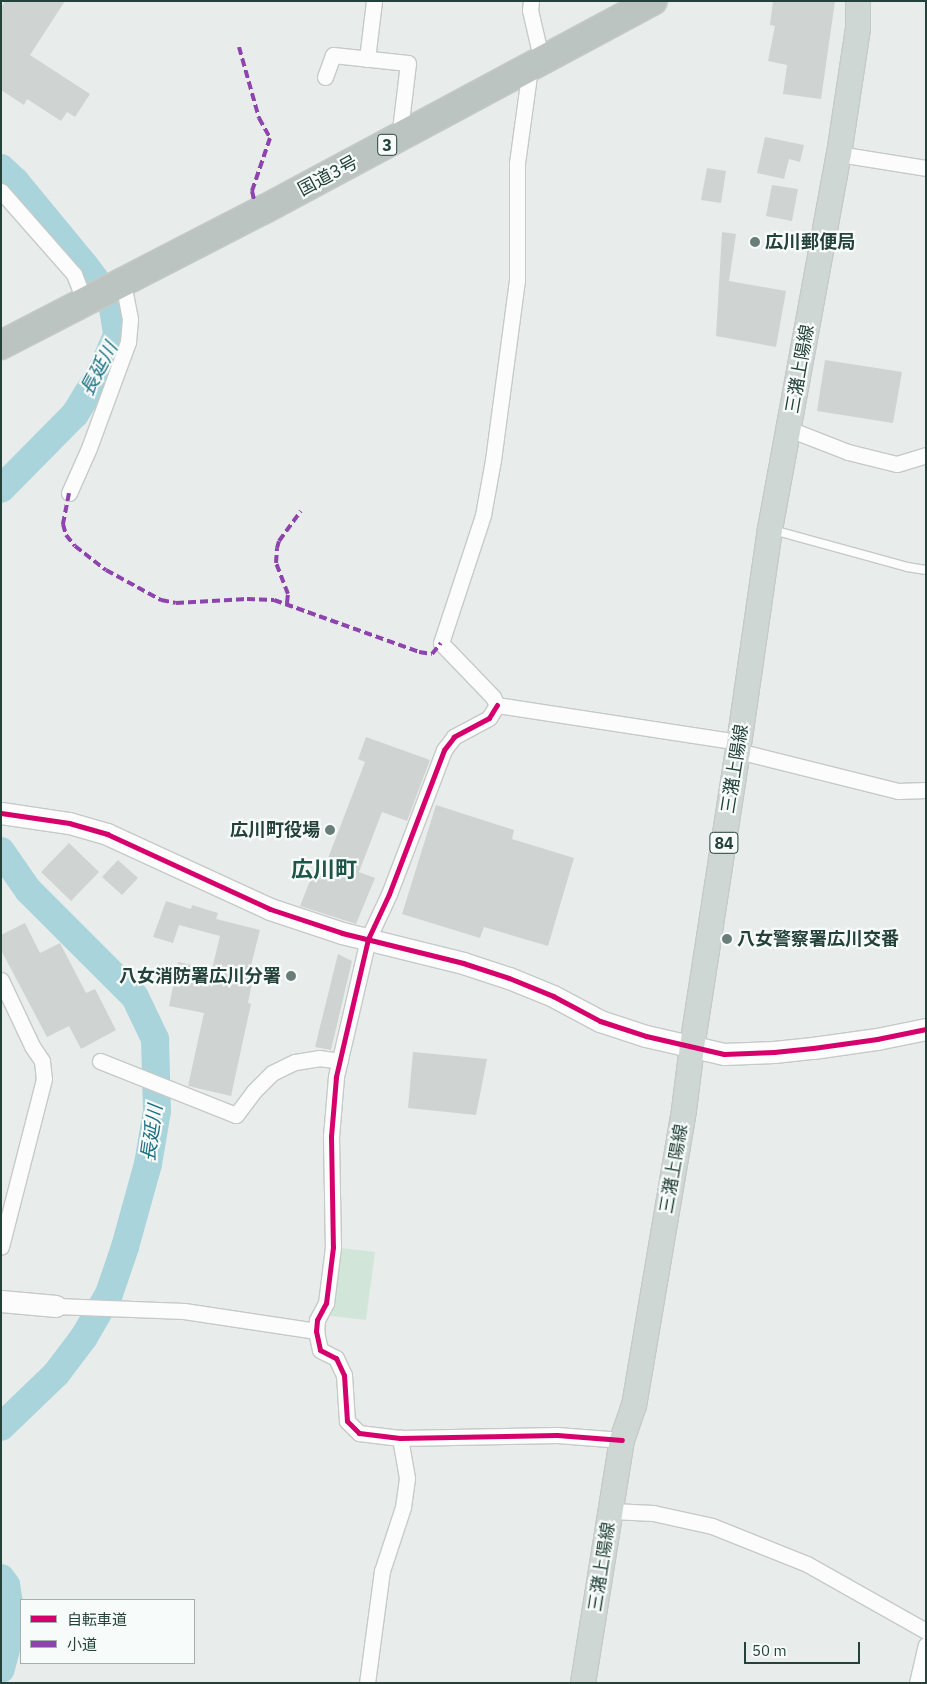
<!DOCTYPE html>
<html>
<head>
<meta charset="utf-8">
<style>
  body { margin:0 }
  #map { position:relative; width:927px; height:1684px; overflow:hidden; background:#e8edeb; font-family:"IBM Plex Sans","Noto Sans JP",sans-serif }
  div>[style] { position:absolute }
  .green>* { inset:0; background:#d1e6d8 }
  .river>* { height:28px; margin:-14px; padding:0 14px; transform-origin:14px; border-radius:14px; background:#a9d4db }
  .building>* { inset:0; background:#cfd4d2 }
  .roads { filter:drop-shadow(1px 0 #c5cac8) drop-shadow(-1px 0 #c5cac8) drop-shadow(0 1px #c5cac8) drop-shadow(0 -1px #c5cac8) }
  .lane>* { height:8px; margin:-4px; padding:0 4px; transform-origin:4px; border-radius:4px; background:#fcfcfc }
  .street>* { height:15px; margin:-7.5px; padding:0 7.5px; transform-origin:7.5px; border-radius:7.5px; background:#fcfcfc }
  .secondary>* { height:21px; margin:-10.5px; padding:0 10.5px; transform-origin:10.5px; border-radius:10.5px; background:#fcfcfc }
  .primary>* { height:24px; margin:-12px; padding:0 12px; transform-origin:12px; border-radius:12px; background:#cfd7d5 }
  .highway>* { height:28px; margin:-14px; padding:0 14px; transform-origin:14px; border-radius:14px; background:#bcc4c2 }
  .quiet>* { height:4px; margin-top:-2px; transform-origin:0; background:repeating-linear-gradient(90deg,#8e44ad 0 8px,transparent 0 12px) }
  .cycleway>* { height:5px; margin:-2.5px; padding:0 2.5px; transform-origin:2.5px; border-radius:2.5px; background:#d6006c }
  .dots>* { width:14px; height:14px; translate:-50% -50%; box-sizing:border-box; border:2px solid #f7fbf9; border-radius:50% }
  span { translate:-50% -50%; white-space:nowrap; text-align:center; line-height:1.15; -webkit-text-stroke:4.5px #f7fbf9; paint-order:stroke }
  .shield-label span { padding:1px 4px; background:#f7fbf9; border:1px solid; border-radius:4px; -webkit-text-stroke-width:0 }
  .shield-label { font-size:16px; color:#24423a; font-weight:700 }
  .street-label { font-size:18px; color:#24423a }
  .poi-label { font-size:18px; color:#24423a; font-weight:700 }
  .left { translate:0 -50%; text-align:left }
  .right { translate:-100% -50%; text-align:right }
  .water-label { font-size:19px; color:#1c6f80; font-style:italic }
  .district-label { font-size:22px; color:#1f5548; font-weight:700 }
  .frame { position:absolute; inset:0; border:2px solid #24423a; pointer-events:none }
  .legend { position:absolute; left:20px; top:1599px; width:175px; height:65px; box-sizing:border-box; background:#f7fbf9; border:1px solid #a3b1ad; margin:0; padding:6px 9px; list-style:none; font-size:15px; color:#24423a }
  .legend li { display:flex; align-items:center; gap:10px; height:25px }
  .legend b { width:25px; border:1px solid #a3b1ad }
  .scale { position:absolute; left:744px; top:1642px; width:116px; height:22px; box-sizing:border-box; border:2px solid #24423a; border-top:0; padding-left:6px; font-size:15px; line-height:18px; white-space:nowrap; color:#24423a; -webkit-text-stroke:4px #f7fbf9; paint-order:stroke }
</style>
</head>
<body>
<div id="map">
  <div class="green">
    <div style="clip-path:polygon(341px 1248px,375px 1252px,366px 1320px,331px 1316px,337px 1252px)"></div>
  </div>
  <div class="river">
    <div style="left:1px;top:168px;width:19px;rotate:43deg"></div>
    <div style="left:15px;top:181px;width:110px;rotate:50.5deg"></div>
    <div style="left:85px;top:266px;width:45px;rotate:53.1deg"></div>
    <div style="left:112px;top:302px;width:33px;rotate:81deg"></div>
    <div style="left:117px;top:335px;width:38px;rotate:113deg"></div>
    <div style="left:102px;top:370px;width:52px;rotate:121.5deg"></div>
    <div style="left:75px;top:414px;width:105px;rotate:134.6deg"></div>
    <div style="left:1px;top:851px;width:47px;rotate:55.3deg"></div>
    <div style="left:28px;top:890px;width:151px;rotate:45deg"></div>
    <div style="left:135px;top:997px;width:47px;rotate:64.5deg"></div>
    <div style="left:155px;top:1039px;width:72px;rotate:88.4deg"></div>
    <div style="left:157px;top:1111px;width:54px;rotate:99.6deg"></div>
    <div style="left:148px;top:1164px;width:86px;rotate:105.5deg"></div>
    <div style="left:125px;top:1247px;width:50px;rotate:108.8deg"></div>
    <div style="left:109px;top:1294px;width:50px;rotate:120.2deg"></div>
    <div style="left:84px;top:1337px;width:46px;rotate:127.1deg"></div>
    <div style="left:56px;top:1374px;width:76px;rotate:136.1deg"></div>
    <div style="left:1px;top:1578px;width:9px;rotate:54deg"></div>
    <div style="left:6px;top:1585px;width:20px;rotate:81deg"></div>
    <div style="left:9px;top:1605px;width:37px;rotate:92deg"></div>
    <div style="left:8px;top:1642px;width:28px;rotate:105deg"></div>
  </div>
  <div class="building">
    <div style="clip-path:polygon(5px 1px,65px 1px,30px 55px,90px 94px,75px 117px,67px 112px,61px 121px,27px 99px,24px 105px,1px 90px,1px 8px)"></div>
    <div style="clip-path:polygon(773px 1px,835px 1px,821px 99px,783px 94px,787px 65px,768px 61px,775px 26px,770px 25px)"></div>
    <div style="clip-path:polygon(765px 137px,804px 145px,800px 162px,789px 159px,784px 179px,757px 173px)"></div>
    <div style="clip-path:polygon(707px 168px,726px 171px,721px 203px,701px 200px)"></div>
    <div style="clip-path:polygon(772px 185px,798px 189px,792px 221px,766px 216px)"></div>
    <div style="clip-path:polygon(722px 232px,736px 234px,729px 281px,786px 291px,776px 347px,716px 336px)"></div>
    <div style="clip-path:polygon(825px 360px,902px 372px,893px 423px,817px 411px)"></div>
    <div style="clip-path:polygon(366px 737px,430px 760px,407px 821px,382px 812px,359px 872px,375px 878px,356px 924px,300px 906px,317px 863px,325px 866px,365px 762px,358px 759px)"></div>
    <div style="clip-path:polygon(436px 805px,514px 830px,512px 839px,574px 858px,548px 946px,484px 927px,480px 938px,402px 914px)"></div>
    <div style="clip-path:polygon(69px 843px,99px 872px,71px 901px,41px 872px)"></div>
    <div style="clip-path:polygon(118px 860px,138px 878px,122px 895px,102px 877px)"></div>
    <div style="clip-path:polygon(166px 901px,191px 909px,192px 905px,218px 913px,216px 919px,260px 930px,248px 977px,253px 978px,248px 1003px,251px 1004px,231px 1096px,188px 1086px,204px 1013px,169px 1006px,178px 962px,212px 969px,220px 936px,179px 925px,173px 943px,153px 937px)"></div>
    <div style="clip-path:polygon(25px 923px,40px 953px,60px 943px,86px 993px,95px 989px,116px 1030px,81px 1049px,69px 1026px,47px 1037px,1px 950px,1px 935px)"></div>
    <div style="clip-path:polygon(338px 954px,352px 961px,331px 1050px,315px 1047px)"></div>
    <div style="clip-path:polygon(413px 1052px,487px 1059px,476px 1115px,408px 1108px)"></div>
  </div>
  <div class="roads">
    <div class="lane">
      <div style="left:773px;top:530px;width:139px;rotate:15.4deg"></div>
      <div style="left:907px;top:567px;width:19px;rotate:9deg"></div>
    </div>
    <div class="street">
      <div style="left:531px;top:1px;width:9px;rotate:96deg"></div>
      <div style="left:530px;top:10px;width:53px;rotate:77deg"></div>
      <div style="left:367px;top:59px;width:58px;rotate:-83.1deg"></div>
      <div style="left:325px;top:77px;width:23px;rotate:-70deg"></div>
      <div style="left:333px;top:55px;width:75px;rotate:6.1deg"></div>
      <div style="left:408px;top:63px;width:76px;rotate:96.8deg"></div>
      <div style="left:839px;top:154px;width:88px;rotate:9.1deg"></div>
      <div style="left:1px;top:191px;width:111px;rotate:48.7deg"></div>
      <div style="left:74px;top:274px;width:30px;rotate:69deg"></div>
      <div style="left:789px;top:429px;width:63px;rotate:21.3deg"></div>
      <div style="left:848px;top:452px;width:50px;rotate:13.8deg"></div>
      <div style="left:897px;top:464px;width:30px;rotate:-17deg"></div>
      <div style="left:69px;top:493px;width:49px;rotate:-66deg"></div>
      <div style="left:89px;top:448px;width:113px;rotate:-69.8deg"></div>
      <div style="left:128px;top:342px;width:23px;rotate:-85deg"></div>
      <div style="left:130px;top:319px;width:36px;rotate:-101deg"></div>
      <div style="left:497px;top:705px;width:15px;rotate:122deg"></div>
      <div style="left:489px;top:718px;width:40px;rotate:152deg"></div>
      <div style="left:454px;top:737px;width:16px;rotate:128deg"></div>
      <div style="left:444px;top:750px;width:154px;rotate:110.9deg"></div>
      <div style="left:389px;top:894px;width:50px;rotate:115deg"></div>
      <div style="left:368px;top:939px;width:142px;rotate:103.1deg"></div>
      <div style="left:336px;top:1077px;width:59px;rotate:94.8deg"></div>
      <div style="left:331px;top:1136px;width:111px;rotate:89deg"></div>
      <div style="left:333px;top:1247px;width:56px;rotate:97.1deg"></div>
      <div style="left:326px;top:1303px;width:19px;rotate:118deg"></div>
      <div style="left:317px;top:1320px;width:11px;rotate:95deg"></div>
      <div style="left:316px;top:1331px;width:19px;rotate:78deg"></div>
      <div style="left:320px;top:1350px;width:18px;rotate:27deg"></div>
      <div style="left:336px;top:1358px;width:19px;rotate:65deg"></div>
      <div style="left:344px;top:1375px;width:46px;rotate:86.3deg"></div>
      <div style="left:347px;top:1421px;width:17px;rotate:45deg"></div>
      <div style="left:359px;top:1433px;width:41px;rotate:7deg"></div>
      <div style="left:400px;top:1438px;width:157px;rotate:-1.1deg"></div>
      <div style="left:557px;top:1435px;width:65px;rotate:4.4deg"></div>
      <div style="left:497px;top:705px;width:9px;rotate:-117deg"></div>
      <div style="left:493px;top:697px;width:75px;rotate:-133.9deg"></div>
      <div style="left:441px;top:643px;width:135px;rotate:-71.8deg"></div>
      <div style="left:483px;top:515px;width:56px;rotate:-79.7deg"></div>
      <div style="left:493px;top:460px;width:181px;rotate:-82.4deg"></div>
      <div style="left:517px;top:281px;width:118px;rotate:-90deg"></div>
      <div style="left:517px;top:163px;width:96px;rotate:-82.2deg"></div>
      <div style="left:497px;top:705px;width:246px;rotate:8.7deg"></div>
      <div style="left:738px;top:751px;width:165px;rotate:14deg"></div>
      <div style="left:898px;top:791px;width:28px;rotate:-2deg"></div>
      <div style="left:1px;top:980px;width:73px;rotate:64.8deg"></div>
      <div style="left:32px;top:1046px;width:18px;rotate:56deg"></div>
      <div style="left:42px;top:1061px;width:18px;rotate:84deg"></div>
      <div style="left:44px;top:1079px;width:173px;rotate:104.4deg"></div>
      <div style="left:100px;top:1061px;width:146px;rotate:21.7deg"></div>
      <div style="left:236px;top:1115px;width:30px;rotate:-53deg"></div>
      <div style="left:254px;top:1091px;width:25px;rotate:-45deg"></div>
      <div style="left:272px;top:1073px;width:25px;rotate:-26deg"></div>
      <div style="left:295px;top:1062px;width:24px;rotate:-9deg"></div>
      <div style="left:319px;top:1058px;width:21px;rotate:8deg"></div>
      <div style="left:56px;top:1306px;width:128px;rotate:2.2deg"></div>
      <div style="left:184px;top:1311px;width:134px;rotate:8.6deg"></div>
      <div style="left:612px;top:1511px;width:41px;rotate:2.8deg"></div>
      <div style="left:653px;top:1513px;width:60px;rotate:12.4deg"></div>
      <div style="left:712px;top:1526px;width:102px;rotate:21.8deg"></div>
      <div style="left:807px;top:1564px;width:137px;rotate:29.4deg"></div>
      <div style="left:367px;top:1683px;width:113px;rotate:-82.4deg"></div>
      <div style="left:382px;top:1571px;width:67px;rotate:-71.8deg"></div>
      <div style="left:403px;top:1507px;width:29px;rotate:-82deg"></div>
      <div style="left:407px;top:1478px;width:41px;rotate:-99.9deg"></div>
      <div style="left:917px;top:1683px;width:39px;rotate:-77deg"></div>
    </div>
    <div class="secondary">
      <div style="left:1px;top:813px;width:69px;rotate:8.4deg"></div>
      <div style="left:69px;top:823px;width:40px;rotate:16deg"></div>
      <div style="left:107px;top:834px;width:179px;rotate:24.7deg"></div>
      <div style="left:270px;top:909px;width:76px;rotate:18.4deg"></div>
      <div style="left:342px;top:933px;width:125px;rotate:13.9deg"></div>
      <div style="left:463px;top:963px;width:48px;rotate:18.1deg"></div>
      <div style="left:509px;top:978px;width:48px;rotate:22.2deg"></div>
      <div style="left:553px;top:996px;width:53px;rotate:28deg"></div>
      <div style="left:600px;top:1021px;width:48px;rotate:18.1deg"></div>
      <div style="left:646px;top:1036px;width:80px;rotate:13deg"></div>
      <div style="left:724px;top:1054px;width:50px;rotate:-2.3deg"></div>
      <div style="left:774px;top:1052px;width:39px;rotate:-6deg"></div>
      <div style="left:813px;top:1048px;width:65px;rotate:-8deg"></div>
      <div style="left:877px;top:1039px;width:50px;rotate:-11.5deg"></div>
      <div style="left:1px;top:1301px;width:55px;rotate:5.2deg"></div>
    </div>
    <div class="primary">
      <div style="left:583px;top:1683px;width:246px;rotate:-80.9deg"></div>
      <div style="left:622px;top:1440px;width:36px;rotate:-71deg"></div>
      <div style="left:634px;top:1406px;width:300px;rotate:-80.4deg"></div>
      <div style="left:684px;top:1110px;width:64px;rotate:-82.8deg"></div>
      <div style="left:692px;top:1047px;width:300px;rotate:-81.2deg"></div>
      <div style="left:738px;top:751px;width:224px;rotate:-81.8deg"></div>
      <div style="left:770px;top:529px;width:381px;rotate:-79.6deg"></div>
      <div style="left:839px;top:154px;width:127px;rotate:-81.4deg"></div>
      <div style="left:858px;top:28px;width:27px;rotate:-90deg"></div>
    </div>
    <div class="highway">
      <div style="left:1px;top:345px;width:295px;rotate:-27.3deg"></div>
      <div style="left:263px;top:210px;width:442px;rotate:-28.2deg"></div>
    </div>
  </div>
  <div class="quiet">
    <div style="left:239px;top:47px;width:74px;rotate:74.3deg"></div>
    <div style="left:259px;top:118px;width:23px;rotate:61deg"></div>
    <div style="left:270px;top:138px;width:56px;rotate:108.8deg"></div>
    <div style="left:252px;top:191px;width:9px;rotate:77deg"></div>
    <div style="left:69px;top:493px;width:32px;rotate:101deg"></div>
    <div style="left:63px;top:524px;width:11px;rotate:75deg"></div>
    <div style="left:66px;top:535px;width:14px;rotate:51deg"></div>
    <div style="left:75px;top:546px;width:39px;rotate:38deg"></div>
    <div style="left:106px;top:570px;width:63px;rotate:28.6deg"></div>
    <div style="left:161px;top:600px;width:15px;rotate:11deg"></div>
    <div style="left:176px;top:603px;width:71px;rotate:-3.2deg"></div>
    <div style="left:247px;top:599px;width:27px;rotate:2deg"></div>
    <div style="left:274px;top:600px;width:154px;rotate:19.7deg"></div>
    <div style="left:419px;top:652px;width:13px;rotate:9deg"></div>
    <div style="left:432px;top:654px;width:14px;rotate:-51deg"></div>
    <div style="left:287px;top:603px;width:9px;rotate:-84deg"></div>
    <div style="left:288px;top:594px;width:33px;rotate:-111deg"></div>
    <div style="left:276px;top:563px;width:15px;rotate:-86deg"></div>
    <div style="left:277px;top:548px;width:7px;rotate:-74deg"></div>
    <div style="left:279px;top:541px;width:37px;rotate:-54deg"></div>
  </div>
  <div class="cycleway">
    <div style="left:497px;top:705px;width:15px;rotate:122deg"></div>
    <div style="left:489px;top:718px;width:40px;rotate:152deg"></div>
    <div style="left:454px;top:737px;width:16px;rotate:128deg"></div>
    <div style="left:444px;top:750px;width:154px;rotate:110.9deg"></div>
    <div style="left:389px;top:894px;width:50px;rotate:115deg"></div>
    <div style="left:368px;top:939px;width:142px;rotate:103.1deg"></div>
    <div style="left:336px;top:1077px;width:59px;rotate:94.8deg"></div>
    <div style="left:331px;top:1136px;width:111px;rotate:89deg"></div>
    <div style="left:333px;top:1247px;width:56px;rotate:97.1deg"></div>
    <div style="left:326px;top:1303px;width:19px;rotate:118deg"></div>
    <div style="left:317px;top:1320px;width:11px;rotate:95deg"></div>
    <div style="left:316px;top:1331px;width:19px;rotate:78deg"></div>
    <div style="left:320px;top:1350px;width:18px;rotate:27deg"></div>
    <div style="left:336px;top:1358px;width:19px;rotate:65deg"></div>
    <div style="left:344px;top:1375px;width:46px;rotate:86.3deg"></div>
    <div style="left:347px;top:1421px;width:17px;rotate:45deg"></div>
    <div style="left:359px;top:1433px;width:41px;rotate:7deg"></div>
    <div style="left:400px;top:1438px;width:157px;rotate:-1.1deg"></div>
    <div style="left:557px;top:1435px;width:65px;rotate:4.4deg"></div>
    <div style="left:1px;top:813px;width:69px;rotate:8.4deg"></div>
    <div style="left:69px;top:823px;width:40px;rotate:16deg"></div>
    <div style="left:107px;top:834px;width:179px;rotate:24.7deg"></div>
    <div style="left:270px;top:909px;width:76px;rotate:18.4deg"></div>
    <div style="left:342px;top:933px;width:125px;rotate:13.9deg"></div>
    <div style="left:463px;top:963px;width:48px;rotate:18.1deg"></div>
    <div style="left:509px;top:978px;width:48px;rotate:22.2deg"></div>
    <div style="left:553px;top:996px;width:53px;rotate:28deg"></div>
    <div style="left:600px;top:1021px;width:48px;rotate:18.1deg"></div>
    <div style="left:646px;top:1036px;width:80px;rotate:13deg"></div>
    <div style="left:724px;top:1054px;width:50px;rotate:-2.3deg"></div>
    <div style="left:774px;top:1052px;width:39px;rotate:-6deg"></div>
    <div style="left:813px;top:1048px;width:65px;rotate:-8deg"></div>
    <div style="left:877px;top:1039px;width:50px;rotate:-11.5deg"></div>
  </div>
  <div class="dots">
    <div style="left:755px;top:242px;background:#697e78"></div>
    <div style="left:330px;top:830px;background:#697e78"></div>
    <div style="left:727px;top:939px;background:#697e78"></div>
    <div style="left:291px;top:976px;background:#697e78"></div>
  </div>
  <div class="shield-label">
    <span style="left:387px;top:145px">3</span>
    <span style="left:724px;top:843px">84</span>
  </div>
  <div class="street-label">
    <span style="left:328px;top:176px;rotate:-28deg">国道3号</span>
    <span style="left:800px;top:369px;rotate:-80deg">三潴上陽線</span>
    <span style="left:735px;top:769px;rotate:-81deg">三潴上陽線</span>
    <span style="left:674px;top:1169px;rotate:-80deg">三潴上陽線</span>
    <span style="left:602px;top:1567px;rotate:-81deg">三潴上陽線</span>
  </div>
  <div class="poi-label">
    <span class="left" style="left:765px;top:242px">広川郵便局</span>
    <span class="right" style="left:320px;top:830px">広川町役場</span>
    <span class="left" style="left:737px;top:939px">八女警察署広川交番</span>
    <span class="right" style="left:281px;top:976px">八女消防署広川分署</span>
  </div>
  <div class="water-label">
    <span style="left:99px;top:369px;rotate:-62deg">長延川</span>
    <span style="left:152px;top:1133px;rotate:-82deg">長延川</span>
  </div>
  <div class="district-label">
    <span style="left:324px;top:869px">広川町</span>
  </div>
  <div class="frame"></div>
  <ul class="legend">
  <li><b style="height:6px;background:#d6006c"></b>自転車道</li>
  <li><b style="height:6px;background:#8e44ad"></b>小道</li>
  </ul>
  <div class="scale">50 m</div>
</div>
</body>
</html>
